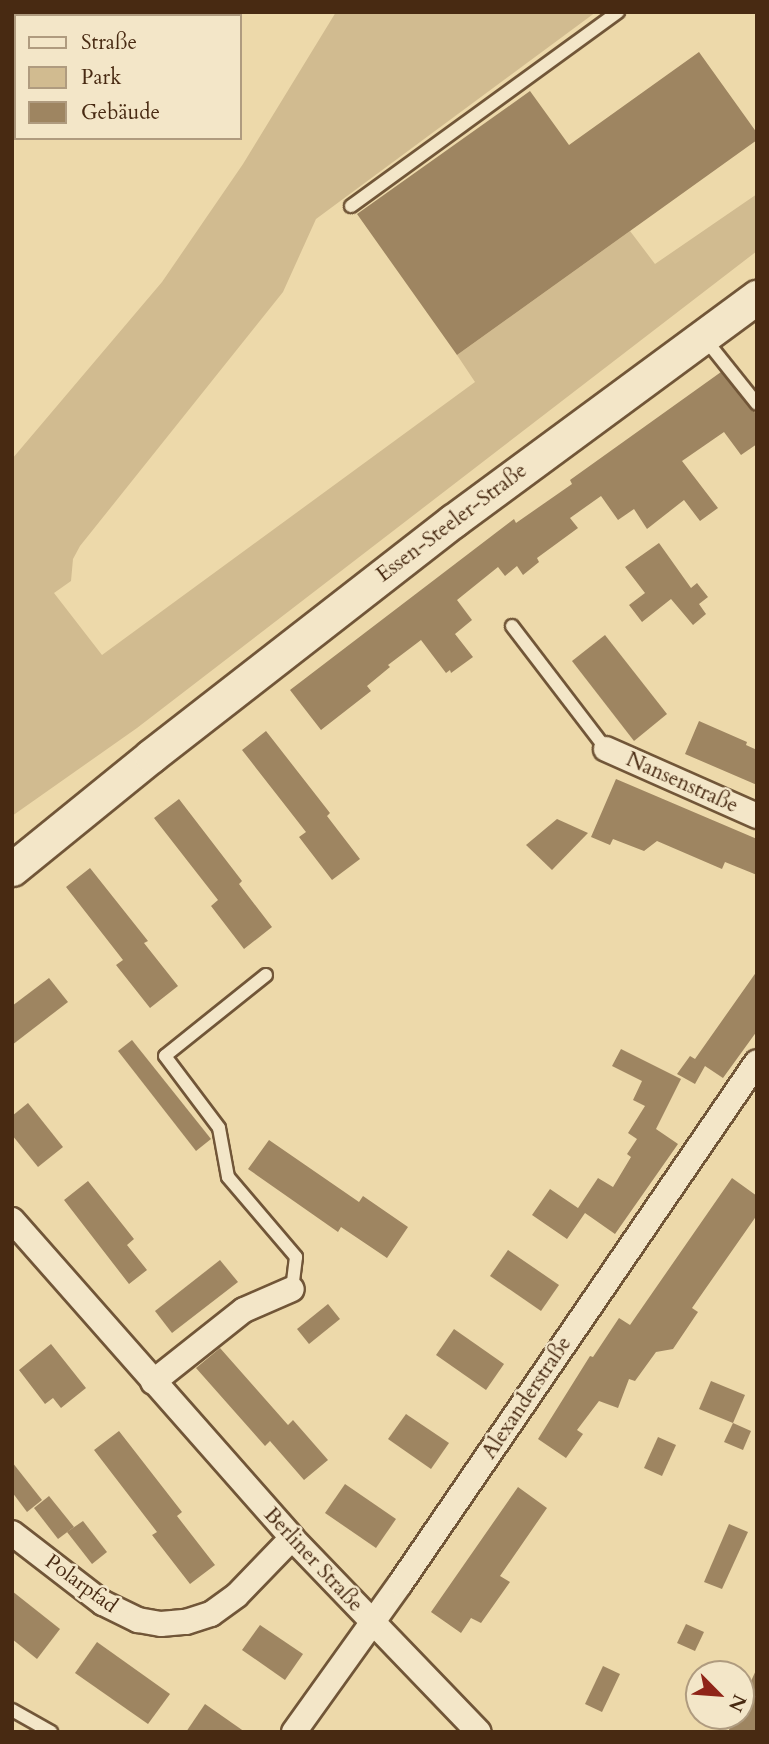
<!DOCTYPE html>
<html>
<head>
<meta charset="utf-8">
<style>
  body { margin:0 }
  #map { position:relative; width:769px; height:1744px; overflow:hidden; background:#edd9aa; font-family:Cardo,serif }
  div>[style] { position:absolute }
  .green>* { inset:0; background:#d1bb90 }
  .building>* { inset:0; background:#9e8561 }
  .roads { filter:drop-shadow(2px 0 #715638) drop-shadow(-2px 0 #715638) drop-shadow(0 2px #715638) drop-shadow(0 -2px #715638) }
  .lane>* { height:12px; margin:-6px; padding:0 6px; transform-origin:6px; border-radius:6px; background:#f3e6c8 }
  .street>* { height:24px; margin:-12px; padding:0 12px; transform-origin:12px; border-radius:12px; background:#f3e6c8 }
  .secondary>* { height:33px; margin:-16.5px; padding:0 16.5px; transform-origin:16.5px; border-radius:16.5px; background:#f3e6c8 }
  span { translate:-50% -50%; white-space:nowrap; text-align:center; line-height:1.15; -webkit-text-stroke:5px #f3e6c8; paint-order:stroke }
  .street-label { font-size:21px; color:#482a12 }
  .frame { position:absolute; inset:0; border:14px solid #482a12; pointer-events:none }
  .legend { position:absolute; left:14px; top:14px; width:228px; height:126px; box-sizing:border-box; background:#f3e6c8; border:2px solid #af9b7f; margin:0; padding:9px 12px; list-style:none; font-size:21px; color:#482a12 }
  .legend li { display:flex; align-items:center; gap:14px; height:35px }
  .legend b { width:35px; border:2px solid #af9b7f }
  .north { position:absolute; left:685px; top:1660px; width:70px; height:70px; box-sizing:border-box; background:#f3e6c8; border:2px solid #af9b7f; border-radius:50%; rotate:115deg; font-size:19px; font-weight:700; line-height:28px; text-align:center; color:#482a12 }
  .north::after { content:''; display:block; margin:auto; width:24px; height:32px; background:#8f2418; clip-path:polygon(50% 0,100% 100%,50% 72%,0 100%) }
</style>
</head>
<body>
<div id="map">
  <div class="green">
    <div style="clip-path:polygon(336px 12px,596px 12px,316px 219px,283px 292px,80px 546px,73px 559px,71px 581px,54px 593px,102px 655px,475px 382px,457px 355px,630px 231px,655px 264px,757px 194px,757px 251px,137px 728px,12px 816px,12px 459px,162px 282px,243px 164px)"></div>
  </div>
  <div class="building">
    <div style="clip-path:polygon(699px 52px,757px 133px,757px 140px,457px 355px,357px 214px,530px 91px,569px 145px)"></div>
    <div style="clip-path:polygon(721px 372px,757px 415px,757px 444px,741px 455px,724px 432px,682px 461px,718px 508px,700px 521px,684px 500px,647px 529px,634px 509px,618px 520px,601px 496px,570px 518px,578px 528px,537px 558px,539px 562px,523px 575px,517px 566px,505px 576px,498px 567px,457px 600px,472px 620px,455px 634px,473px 657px,451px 673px,450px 670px,446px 673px,421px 640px,388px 665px,390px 667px,367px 686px,371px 691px,321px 730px,290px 690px,514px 519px,516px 523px,572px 484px,570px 480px)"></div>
    <div style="clip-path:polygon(659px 543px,691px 588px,697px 583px,708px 597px,699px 604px,706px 614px,693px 625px,671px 599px,642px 622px,629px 605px,645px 593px,625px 567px)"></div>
    <div style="clip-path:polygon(605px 635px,667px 714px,634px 741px,572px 661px)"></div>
    <div style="clip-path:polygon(699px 721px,747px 742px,746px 745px,757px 750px,757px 785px,685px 754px)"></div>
    <div style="clip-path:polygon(266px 731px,330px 813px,327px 816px,360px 859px,332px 880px,299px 837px,306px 832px,242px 750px)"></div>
    <div style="clip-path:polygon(616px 779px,757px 839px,757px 875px,725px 862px,722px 869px,657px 841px,644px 851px,613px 839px,610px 845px,591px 837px)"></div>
    <div style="clip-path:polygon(179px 799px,242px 881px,239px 884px,272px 927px,244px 949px,211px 906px,218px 900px,154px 818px)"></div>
    <div style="clip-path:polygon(557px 819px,588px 833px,552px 870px,526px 845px)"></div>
    <div style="clip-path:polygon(90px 868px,148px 941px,144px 943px,178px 986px,150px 1008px,116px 965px,123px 960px,66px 887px)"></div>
    <div style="clip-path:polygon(757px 971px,757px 1031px,723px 1078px,705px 1066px,695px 1084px,677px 1074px,690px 1056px,695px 1059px)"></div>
    <div style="clip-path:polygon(49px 978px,68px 1002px,12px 1045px,12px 1006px)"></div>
    <div style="clip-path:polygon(132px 1040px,211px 1139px,196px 1151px,118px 1051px)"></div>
    <div style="clip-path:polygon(621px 1049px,681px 1079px,656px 1129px,678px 1144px,615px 1234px,585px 1213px,567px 1239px,532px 1215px,550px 1189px,578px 1208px,598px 1178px,613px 1187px,631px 1157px,627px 1154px,637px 1139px,628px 1133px,645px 1106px,633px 1100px,642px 1081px,612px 1066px)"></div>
    <div style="clip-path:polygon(28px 1103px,63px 1147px,38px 1167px,12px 1135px,12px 1116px)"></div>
    <div style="clip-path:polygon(269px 1140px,359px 1202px,363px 1196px,408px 1227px,387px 1258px,341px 1227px,338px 1232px,248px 1169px)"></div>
    <div style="clip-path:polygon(732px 1178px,757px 1196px,757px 1215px,692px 1308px,698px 1312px,673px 1349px,656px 1352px,635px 1381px,629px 1379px,618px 1408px,599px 1401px,577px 1430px,583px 1434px,566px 1458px,538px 1439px,590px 1356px,593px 1357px,619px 1318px,630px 1325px)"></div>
    <div style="clip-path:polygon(88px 1181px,134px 1239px,127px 1245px,147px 1270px,129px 1284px,64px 1200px)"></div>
    <div style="clip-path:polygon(508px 1250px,559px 1285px,541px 1311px,490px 1276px)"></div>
    <div style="clip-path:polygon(220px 1260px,238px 1282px,172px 1333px,155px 1311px)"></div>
    <div style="clip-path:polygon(328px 1304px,340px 1319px,309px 1344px,297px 1329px)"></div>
    <div style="clip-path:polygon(454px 1329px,504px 1364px,486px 1390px,436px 1355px)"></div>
    <div style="clip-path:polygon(51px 1344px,86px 1388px,61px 1408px,53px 1398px,45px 1404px,19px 1370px)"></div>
    <div style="clip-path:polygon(220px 1348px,288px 1425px,293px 1420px,328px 1460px,304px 1480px,270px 1441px,265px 1446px,196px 1368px)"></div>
    <div style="clip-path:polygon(711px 1381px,745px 1395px,733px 1423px,699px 1409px)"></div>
    <div style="clip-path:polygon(406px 1414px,449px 1443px,431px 1469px,388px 1439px)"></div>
    <div style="clip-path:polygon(733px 1423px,751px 1431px,743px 1450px,724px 1442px)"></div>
    <div style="clip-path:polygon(119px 1431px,182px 1512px,177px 1516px,215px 1565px,190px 1584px,152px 1535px,157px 1532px,94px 1450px)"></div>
    <div style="clip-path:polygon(658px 1437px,676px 1445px,662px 1476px,644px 1468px)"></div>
    <div style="clip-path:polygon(12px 1462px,42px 1500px,27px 1512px,12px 1492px)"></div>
    <div style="clip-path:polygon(345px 1484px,396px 1519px,376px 1548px,325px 1513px)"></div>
    <div style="clip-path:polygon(518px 1487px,547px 1508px,500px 1576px,510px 1582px,481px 1623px,471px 1618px,461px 1633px,431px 1612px)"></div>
    <div style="clip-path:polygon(49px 1496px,74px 1527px,58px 1539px,34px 1508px)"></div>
    <div style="clip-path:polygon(83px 1521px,107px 1552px,92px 1564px,67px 1532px)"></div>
    <div style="clip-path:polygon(729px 1524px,748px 1532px,722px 1589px,704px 1582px)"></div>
    <div style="clip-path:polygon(12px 1591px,60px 1629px,37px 1659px,12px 1639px)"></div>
    <div style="clip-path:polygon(686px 1624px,704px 1632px,695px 1651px,677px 1643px)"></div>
    <div style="clip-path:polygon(260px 1625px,303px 1654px,285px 1680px,242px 1650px)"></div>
    <div style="clip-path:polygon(97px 1642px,170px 1694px,148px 1724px,75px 1673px)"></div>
    <div style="clip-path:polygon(603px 1666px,620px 1674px,602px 1712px,585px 1704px)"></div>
    <div style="clip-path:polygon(757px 1668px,757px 1732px,728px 1732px,735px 1716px,741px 1716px,741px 1703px)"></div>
    <div style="clip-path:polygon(205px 1704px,245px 1732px,186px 1732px)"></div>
  </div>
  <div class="roads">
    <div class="lane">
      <div style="left:351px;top:206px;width:330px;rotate:-36deg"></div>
      <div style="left:705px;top:339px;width:83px;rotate:51.3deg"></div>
      <div style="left:512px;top:626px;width:155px;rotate:52.6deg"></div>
      <div style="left:266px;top:975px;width:129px;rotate:141.3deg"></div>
      <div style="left:165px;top:1056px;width:90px;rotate:53.1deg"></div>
      <div style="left:219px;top:1128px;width:50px;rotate:79.6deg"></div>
      <div style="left:228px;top:1177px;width:105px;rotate:49.6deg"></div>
      <div style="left:296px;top:1257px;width:32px;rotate:97deg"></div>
      <div style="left:12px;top:1710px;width:45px;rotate:29.4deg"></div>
    </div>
    <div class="street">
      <div style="left:606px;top:749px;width:165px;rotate:23.9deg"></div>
      <div style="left:12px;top:1220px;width:424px;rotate:48.6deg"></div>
      <div style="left:292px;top:1538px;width:269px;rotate:46.1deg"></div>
      <div style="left:153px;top:1382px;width:116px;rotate:-38.4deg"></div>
      <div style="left:244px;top:1310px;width:52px;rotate:-23.6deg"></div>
      <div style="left:12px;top:1533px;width:115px;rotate:37.6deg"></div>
      <div style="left:103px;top:1603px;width:39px;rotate:26deg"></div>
      <div style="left:138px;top:1620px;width:23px;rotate:10deg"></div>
      <div style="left:161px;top:1624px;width:25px;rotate:-5deg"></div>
      <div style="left:186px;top:1622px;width:26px;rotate:-18deg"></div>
      <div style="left:211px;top:1614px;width:32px;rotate:-36deg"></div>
      <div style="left:237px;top:1595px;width:79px;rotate:-46deg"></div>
      <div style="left:294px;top:1732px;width:182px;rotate:-54.4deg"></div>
      <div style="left:400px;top:1584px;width:632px;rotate:-55.63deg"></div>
    </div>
    <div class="secondary">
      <div style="left:12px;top:869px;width:179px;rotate:-39.1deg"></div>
      <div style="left:151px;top:756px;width:383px;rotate:-37.9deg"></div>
      <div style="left:453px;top:521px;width:378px;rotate:-36.4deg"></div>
    </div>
  </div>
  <div class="street-label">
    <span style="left:452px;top:523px;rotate:-37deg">Essen-Steeler-Straße</span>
    <span style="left:682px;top:783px;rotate:24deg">Nansenstraße</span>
    <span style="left:527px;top:1398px;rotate:-56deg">Alexanderstraße</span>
    <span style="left:313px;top:1560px;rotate:47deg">Berliner Straße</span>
    <span style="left:81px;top:1584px;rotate:36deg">Polarpfad</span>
  </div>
  <div class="frame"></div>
  <ul class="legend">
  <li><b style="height:9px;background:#f3e6c8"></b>Straße</li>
  <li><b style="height:19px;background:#d1bb90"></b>Park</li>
  <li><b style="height:19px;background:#9e8561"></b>Gebäude</li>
  </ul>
  <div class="north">N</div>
</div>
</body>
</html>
